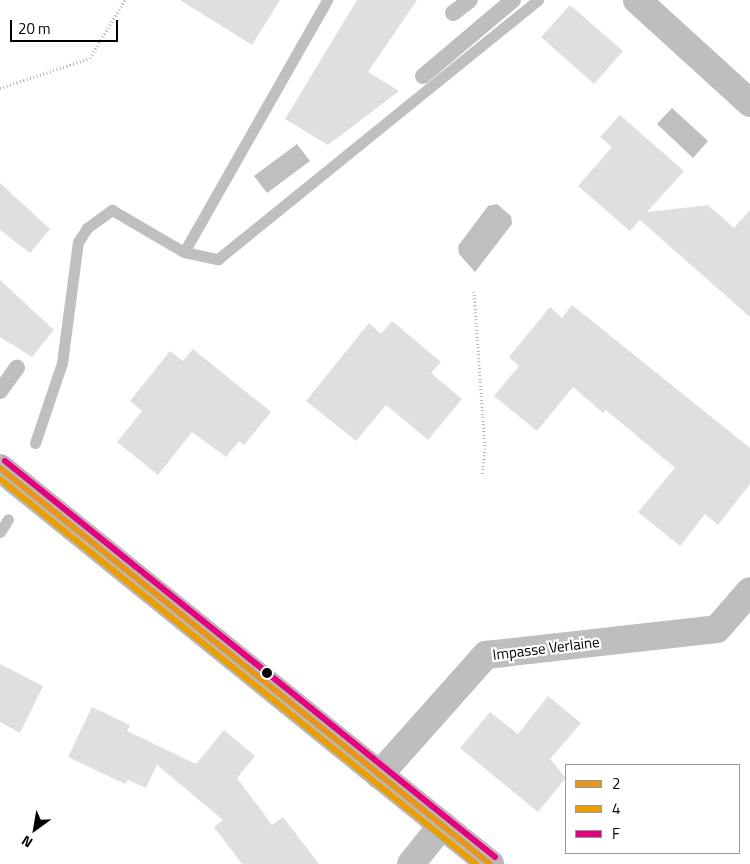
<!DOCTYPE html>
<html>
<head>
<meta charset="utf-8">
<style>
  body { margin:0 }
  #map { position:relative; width:750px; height:864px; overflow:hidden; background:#fff; font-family:"Titillium Web",sans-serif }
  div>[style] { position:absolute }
  .water>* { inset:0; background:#bfbfbf }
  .stream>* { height:11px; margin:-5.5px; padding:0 5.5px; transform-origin:5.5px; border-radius:5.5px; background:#bfbfbf }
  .building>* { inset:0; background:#dfdfdf }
  .path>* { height:3px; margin-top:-1.5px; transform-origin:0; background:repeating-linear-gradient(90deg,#b9b9b9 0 1px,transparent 0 3.5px) }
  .lane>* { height:16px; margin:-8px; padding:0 8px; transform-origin:8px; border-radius:8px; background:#bebebe }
  .street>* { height:28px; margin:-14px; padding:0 14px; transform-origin:14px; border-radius:14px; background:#bebebe }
  .secondary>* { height:28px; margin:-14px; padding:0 14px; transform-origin:14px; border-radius:14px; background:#b8b8b8 }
  .bus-1>* { height:6px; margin:-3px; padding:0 3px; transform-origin:3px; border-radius:3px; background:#e8951c }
  .bus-2>* { height:6px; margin:-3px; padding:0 3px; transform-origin:3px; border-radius:3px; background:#eb9e00 }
  .bus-3>* { height:6px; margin:-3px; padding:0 3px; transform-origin:3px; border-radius:3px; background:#e5007d }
  .dots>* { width:14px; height:14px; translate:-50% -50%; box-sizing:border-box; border:2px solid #fff; border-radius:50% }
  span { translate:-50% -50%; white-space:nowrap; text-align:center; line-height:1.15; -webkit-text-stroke:4.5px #fff; paint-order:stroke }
  .street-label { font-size:15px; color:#000 }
  .legend { position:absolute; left:565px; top:764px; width:175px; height:90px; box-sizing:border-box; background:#fff; border:1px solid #999; margin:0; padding:6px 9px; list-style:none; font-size:15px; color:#000 }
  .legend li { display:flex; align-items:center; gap:10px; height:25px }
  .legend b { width:25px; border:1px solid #999 }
  .north { position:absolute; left:10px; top:804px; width:50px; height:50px; -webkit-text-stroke:4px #fff; paint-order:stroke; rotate:212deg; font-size:14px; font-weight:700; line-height:20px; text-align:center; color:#000 }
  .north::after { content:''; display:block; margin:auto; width:18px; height:22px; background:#000; clip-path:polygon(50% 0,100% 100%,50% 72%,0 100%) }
  .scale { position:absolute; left:10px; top:20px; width:108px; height:22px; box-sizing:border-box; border:2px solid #000; border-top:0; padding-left:6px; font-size:15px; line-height:18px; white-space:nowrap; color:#000; -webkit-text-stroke:4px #fff; paint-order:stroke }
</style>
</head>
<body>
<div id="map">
  <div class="water">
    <div style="clip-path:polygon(672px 108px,708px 141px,693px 158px,657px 124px)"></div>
    <div style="clip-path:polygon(297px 144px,310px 161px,267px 193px,254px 176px)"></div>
    <div style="clip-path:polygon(497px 204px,511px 216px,512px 224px,475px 272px,459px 254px,458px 246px,488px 206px)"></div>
  </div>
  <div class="stream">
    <div style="left:184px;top:252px;width:290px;rotate:-60.4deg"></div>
    <div style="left:35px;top:443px;width:84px;rotate:-71.4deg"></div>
    <div style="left:62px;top:363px;width:122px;rotate:-82.5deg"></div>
    <div style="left:78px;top:242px;width:17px;rotate:-57deg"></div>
    <div style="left:87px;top:228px;width:31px;rotate:-36deg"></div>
    <div style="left:112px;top:210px;width:83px;rotate:30.3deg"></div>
    <div style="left:184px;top:252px;width:35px;rotate:12deg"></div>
    <div style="left:218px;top:259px;width:412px;rotate:-39deg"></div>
    <div style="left:0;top:532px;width:15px;rotate:-58deg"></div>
  </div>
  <div class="building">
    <div style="clip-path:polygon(180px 0,280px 0,252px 45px)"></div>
    <div style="clip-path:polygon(357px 0,417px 0,368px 72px,399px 91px,328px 145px,285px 119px)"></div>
    <div style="clip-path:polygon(570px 5px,623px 51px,594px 84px,541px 37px)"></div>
    <div style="clip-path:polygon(620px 115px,684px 171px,647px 212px,708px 205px,734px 228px,750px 210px,750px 317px,640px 220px,630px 231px,578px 186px,612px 147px,600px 137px)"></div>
    <div style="clip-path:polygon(0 183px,50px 229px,30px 253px,0 230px)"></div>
    <div style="clip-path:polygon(0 280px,54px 330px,32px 357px,0 337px)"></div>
    <div style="clip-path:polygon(572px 305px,750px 448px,750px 484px,718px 525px,705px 514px,680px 546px,638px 512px,675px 468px,606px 410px,603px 413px,573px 387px,537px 431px,494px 396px,519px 366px,509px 357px,550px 307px,562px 318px)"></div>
    <div style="clip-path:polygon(392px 321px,441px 362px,431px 373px,462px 399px,428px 440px,386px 405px,356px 441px,306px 401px,369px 323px,381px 334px)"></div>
    <div style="clip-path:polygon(193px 349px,271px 412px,244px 445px,239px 441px,226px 457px,192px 432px,158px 475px,117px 442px,142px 411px,130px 401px,170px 351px,183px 361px)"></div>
    <div style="clip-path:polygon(0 664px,43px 686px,20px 733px,0 722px)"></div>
    <div style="clip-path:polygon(548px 696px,581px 723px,550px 759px,566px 778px,538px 812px,460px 748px,490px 712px,518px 734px)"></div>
    <div style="clip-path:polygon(92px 707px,130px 725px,127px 731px,196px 764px,224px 730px,255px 756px,237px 778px,272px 825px,283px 817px,319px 864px,242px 864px,214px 827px,223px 820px,157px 765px,146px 788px,128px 780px,125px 784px,68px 757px)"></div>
  </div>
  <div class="path">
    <div style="left:0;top:88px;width:95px;rotate:-18.4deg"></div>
    <div style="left:90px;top:58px;width:68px;rotate:-58.9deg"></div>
    <div style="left:474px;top:291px;width:157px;rotate:86deg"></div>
    <div style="left:485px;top:448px;width:27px;rotate:96deg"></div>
  </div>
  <div class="lane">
    <div style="left:453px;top:13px;width:21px;rotate:-37deg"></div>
    <div style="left:423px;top:76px;width:118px;rotate:-40.2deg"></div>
    <div style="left:0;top:391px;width:29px;rotate:-54deg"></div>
  </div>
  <div class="street">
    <div style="left:637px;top:0;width:153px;rotate:42.3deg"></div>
    <div style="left:379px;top:775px;width:161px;rotate:-48.3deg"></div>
    <div style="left:486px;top:655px;width:232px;rotate:-6.4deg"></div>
    <div style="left:717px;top:629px;width:50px;rotate:-49deg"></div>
    <div style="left:411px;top:864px;width:50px;rotate:-51.5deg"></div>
  </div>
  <div class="secondary">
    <div style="left:0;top:468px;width:630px;rotate:38.94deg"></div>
  </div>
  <div class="bus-1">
    <div style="left:0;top:468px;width:630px;rotate:38.94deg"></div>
  </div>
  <div class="bus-2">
    <div style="left:0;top:479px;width:612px;rotate:38.97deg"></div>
  </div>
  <div class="bus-3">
    <div style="left:5px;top:461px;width:630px;rotate:38.94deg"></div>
  </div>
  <div class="dots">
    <div style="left:267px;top:673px;background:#000"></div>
  </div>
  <div class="street-label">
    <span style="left:546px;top:648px;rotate:-7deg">Impasse Verlaine</span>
  </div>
  <ul class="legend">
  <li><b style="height:6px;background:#e8951c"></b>2</li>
  <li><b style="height:6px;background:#eb9e00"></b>4</li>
  <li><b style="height:6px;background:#e5007d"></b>F</li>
  </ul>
  <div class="north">N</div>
  <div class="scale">20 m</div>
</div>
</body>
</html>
